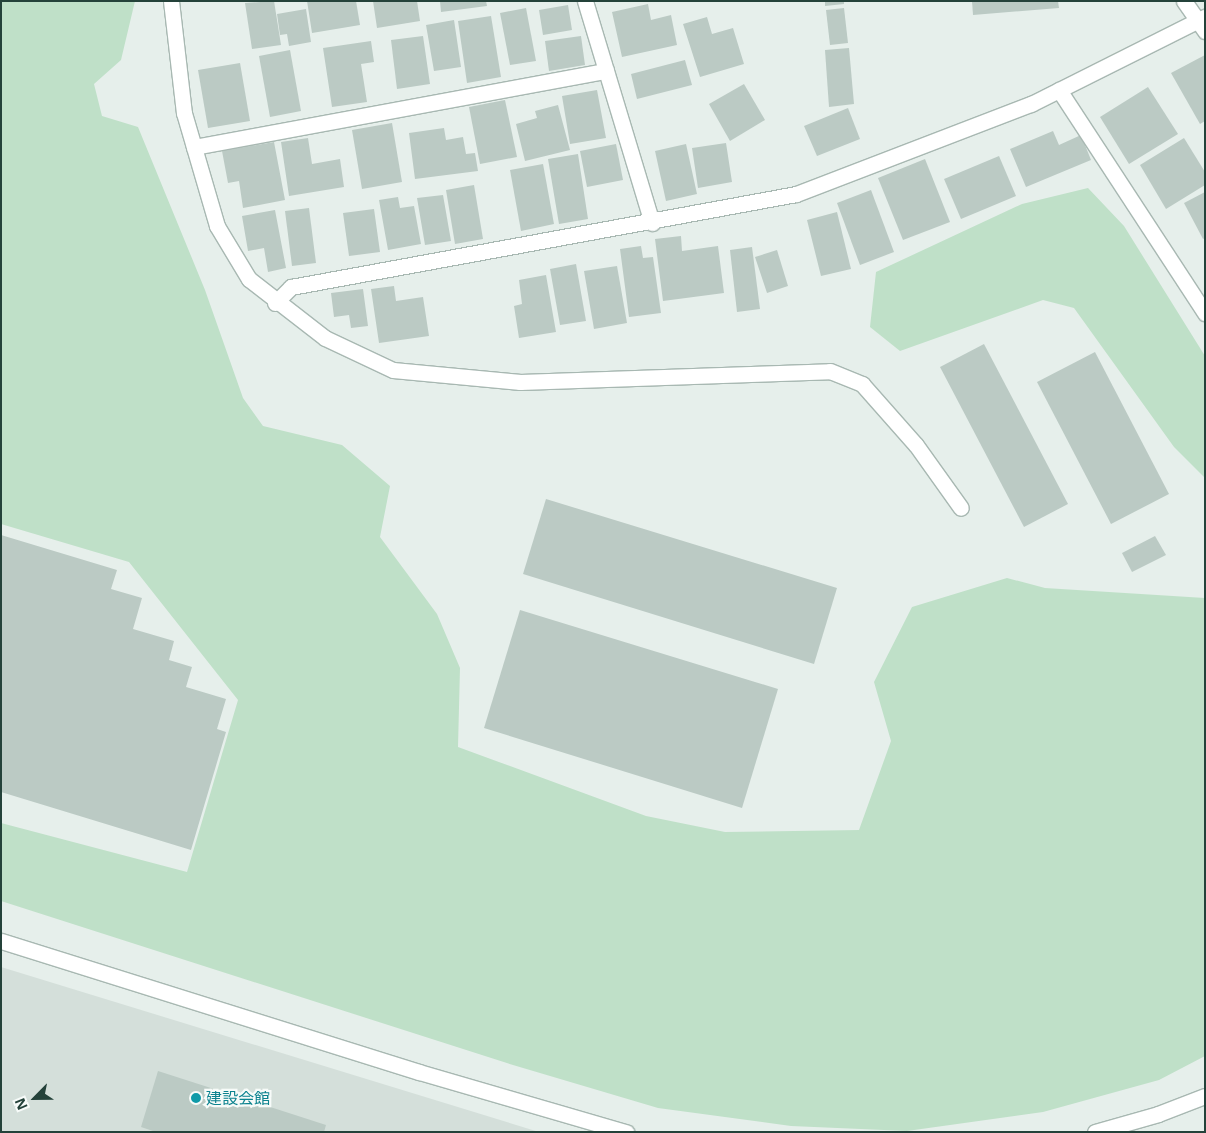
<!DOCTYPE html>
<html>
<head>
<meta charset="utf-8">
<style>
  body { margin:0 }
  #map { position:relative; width:1206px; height:1133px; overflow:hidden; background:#e6efeb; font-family:"Open Sans","Noto Sans JP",sans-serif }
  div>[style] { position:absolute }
  .built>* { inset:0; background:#d4dfda }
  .green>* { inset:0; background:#bfe0c8 }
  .building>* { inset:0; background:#bbcac4 }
  .roads { filter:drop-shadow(1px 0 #a8b8b2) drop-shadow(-1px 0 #a8b8b2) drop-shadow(0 1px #a8b8b2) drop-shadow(0 -1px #a8b8b2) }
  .minor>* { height:15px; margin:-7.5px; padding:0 7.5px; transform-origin:7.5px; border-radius:7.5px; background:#fff }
  .tertiary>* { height:15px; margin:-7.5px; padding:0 7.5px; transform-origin:7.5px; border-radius:7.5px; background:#fff }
  .dots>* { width:14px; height:14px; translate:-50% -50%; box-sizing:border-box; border:2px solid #f7fbf9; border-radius:50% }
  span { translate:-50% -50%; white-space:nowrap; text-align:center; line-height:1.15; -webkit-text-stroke:4.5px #f7fbf9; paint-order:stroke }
  .culture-label { font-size:16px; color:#0d838f }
  .left { translate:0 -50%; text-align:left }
  .frame { position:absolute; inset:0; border:2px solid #24423a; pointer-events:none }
  .north { position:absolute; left:10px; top:1073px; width:50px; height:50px; -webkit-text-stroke:4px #f7fbf9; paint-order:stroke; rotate:247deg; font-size:14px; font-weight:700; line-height:20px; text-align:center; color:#24423a }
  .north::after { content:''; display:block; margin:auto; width:18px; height:22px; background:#24423a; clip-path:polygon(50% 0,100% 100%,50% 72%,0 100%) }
</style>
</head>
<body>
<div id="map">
  <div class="built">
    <div style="clip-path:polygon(1px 967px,539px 1132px,1px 1132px)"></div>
  </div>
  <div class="green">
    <div style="clip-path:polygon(1px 1px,135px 1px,121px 60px,94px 84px,102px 116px,138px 127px,205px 290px,243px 398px,263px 426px,342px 445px,390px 486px,380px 537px,437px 614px,460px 668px,458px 747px,646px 816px,725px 832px,859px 830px,891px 741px,874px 682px,912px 607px,1007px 578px,1045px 588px,1205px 598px,1205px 1056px,1159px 1080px,1043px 1112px,907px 1131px,791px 1126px,658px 1108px,513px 1065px,1px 901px,1px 823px,187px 872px,238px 700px,129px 562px,1px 524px)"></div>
    <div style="clip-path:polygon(1088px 188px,1124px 226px,1205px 356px,1205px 478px,1174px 447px,1074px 308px,1043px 300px,900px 351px,870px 327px,876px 272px,1022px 204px)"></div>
  </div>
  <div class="building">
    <div style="clip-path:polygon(274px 1px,281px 45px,252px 49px,245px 3px)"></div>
    <div style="clip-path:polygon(307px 1px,356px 1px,360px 25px,312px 33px)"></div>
    <div style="clip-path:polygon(373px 1px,417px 1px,420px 21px,377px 28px)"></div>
    <div style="clip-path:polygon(440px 1px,486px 1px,487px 6px,441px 12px)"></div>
    <div style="clip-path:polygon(825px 1px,844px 1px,844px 4px,825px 6px)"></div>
    <div style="clip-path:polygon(972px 1px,1058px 1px,1059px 8px,973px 15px)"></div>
    <div style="clip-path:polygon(648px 4px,651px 20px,671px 15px,677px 45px,622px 57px,612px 12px)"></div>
    <div style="clip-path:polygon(568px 5px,572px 30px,543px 35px,539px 10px)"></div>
    <div style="clip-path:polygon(526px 8px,536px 61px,510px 65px,500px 13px)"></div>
    <div style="clip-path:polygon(844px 8px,848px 43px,830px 45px,826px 10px)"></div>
    <div style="clip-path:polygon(306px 9px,311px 42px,289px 46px,287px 34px,280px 35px,277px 14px)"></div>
    <div style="clip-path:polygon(491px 16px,501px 77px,467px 83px,458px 21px)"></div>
    <div style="clip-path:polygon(707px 17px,712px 34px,733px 28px,744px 64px,700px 77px,683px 24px)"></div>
    <div style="clip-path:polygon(454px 20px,461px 67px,434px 71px,426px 25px)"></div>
    <div style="clip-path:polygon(423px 36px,430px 84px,397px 89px,391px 40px)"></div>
    <div style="clip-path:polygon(581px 36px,585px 65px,549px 71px,545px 41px)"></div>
    <div style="clip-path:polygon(371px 41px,374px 62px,361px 64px,367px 102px,332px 107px,323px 48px)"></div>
    <div style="clip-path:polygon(849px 48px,854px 104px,829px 107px,825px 50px)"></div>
    <div style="clip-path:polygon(290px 50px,301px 111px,270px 117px,259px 56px)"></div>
    <div style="clip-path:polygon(1205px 55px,1205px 121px,1200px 124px,1171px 73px)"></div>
    <div style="clip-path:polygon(685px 60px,692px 85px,637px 99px,631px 74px)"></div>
    <div style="clip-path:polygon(240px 63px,250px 121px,208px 128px,198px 70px)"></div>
    <div style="clip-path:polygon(744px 84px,765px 120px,730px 141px,709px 104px)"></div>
    <div style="clip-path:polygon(1148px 87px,1178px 134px,1129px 164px,1100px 117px)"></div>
    <div style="clip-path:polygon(597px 90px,606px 138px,570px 144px,562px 96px)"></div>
    <div style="clip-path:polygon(505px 100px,517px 157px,480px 164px,469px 107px)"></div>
    <div style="clip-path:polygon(558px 105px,570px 150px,525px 161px,516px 124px,537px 118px,535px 111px)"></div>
    <div style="clip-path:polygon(848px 108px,860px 139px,817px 156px,804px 126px)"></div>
    <div style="clip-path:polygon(392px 123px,402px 182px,362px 189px,352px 130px)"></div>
    <div style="clip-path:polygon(444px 128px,446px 140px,463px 137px,466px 154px,475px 153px,478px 171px,415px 179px,409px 133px)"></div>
    <div style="clip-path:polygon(1053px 131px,1059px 145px,1081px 135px,1091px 160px,1026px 187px,1010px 149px)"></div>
    <div style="clip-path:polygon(308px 138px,312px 164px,340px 159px,344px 187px,289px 196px,281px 142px)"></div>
    <div style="clip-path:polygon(1184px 138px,1205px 172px,1205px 185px,1166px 209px,1140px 165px)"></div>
    <div style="clip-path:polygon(274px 142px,285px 200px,243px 208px,239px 181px,228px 183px,222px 151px)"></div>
    <div style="clip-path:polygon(726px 143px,732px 182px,698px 188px,692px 148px)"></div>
    <div style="clip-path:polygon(616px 144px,623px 180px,587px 187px,580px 151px)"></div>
    <div style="clip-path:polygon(686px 144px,697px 194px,666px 201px,655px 151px)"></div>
    <div style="clip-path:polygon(578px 154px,588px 219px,559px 224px,548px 159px)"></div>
    <div style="clip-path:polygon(999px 156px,1016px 196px,961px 219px,944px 179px)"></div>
    <div style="clip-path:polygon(925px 159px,950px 222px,903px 240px,878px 178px)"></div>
    <div style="clip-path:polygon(543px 164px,554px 224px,521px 231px,510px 170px)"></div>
    <div style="clip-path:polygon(474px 185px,483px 239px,455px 244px,446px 190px)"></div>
    <div style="clip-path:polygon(871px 190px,894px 252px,860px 265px,837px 203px)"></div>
    <div style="clip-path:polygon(1205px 192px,1205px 238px,1203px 239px,1184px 203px)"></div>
    <div style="clip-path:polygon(443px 195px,451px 241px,425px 245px,417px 198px)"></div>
    <div style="clip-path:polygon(398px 197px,400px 208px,414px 206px,421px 244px,388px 250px,379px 200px)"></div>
    <div style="clip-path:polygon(309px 208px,316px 263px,292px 266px,285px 211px)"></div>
    <div style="clip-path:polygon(374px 209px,380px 252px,349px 256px,343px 213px)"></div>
    <div style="clip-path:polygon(275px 210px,286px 268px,268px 272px,264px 248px,248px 251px,242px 216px)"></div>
    <div style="clip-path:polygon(837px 212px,851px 269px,821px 276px,807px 220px)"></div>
    <div style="clip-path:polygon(681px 236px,682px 251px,718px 246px,724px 293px,663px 301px,655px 239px)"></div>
    <div style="clip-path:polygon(641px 246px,643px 258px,653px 257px,661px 313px,629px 317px,620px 249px)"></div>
    <div style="clip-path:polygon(752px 247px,760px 309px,737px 312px,730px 250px)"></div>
    <div style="clip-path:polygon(777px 250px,788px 286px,767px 293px,755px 257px)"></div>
    <div style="clip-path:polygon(576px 264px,586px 321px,560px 325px,550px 269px)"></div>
    <div style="clip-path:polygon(617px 266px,627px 323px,594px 329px,584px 271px)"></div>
    <div style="clip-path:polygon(546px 275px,556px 332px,519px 338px,514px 306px,522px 304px,519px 280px)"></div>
    <div style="clip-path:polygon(394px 286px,396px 301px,423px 297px,429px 336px,379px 343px,371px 289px)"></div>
    <div style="clip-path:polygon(363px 289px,368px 326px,351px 328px,349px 315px,334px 317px,331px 293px)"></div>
    <div style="clip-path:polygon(984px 344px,1068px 504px,1024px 527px,940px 367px)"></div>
    <div style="clip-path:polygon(1095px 352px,1169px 494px,1111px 524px,1037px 382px)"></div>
    <div style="clip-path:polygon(546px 499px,837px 588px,814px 664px,523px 574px)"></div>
    <div style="clip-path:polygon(1px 535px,117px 570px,111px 589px,142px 598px,133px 629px,174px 641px,169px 660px,192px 667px,186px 687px,226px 699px,217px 729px,226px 732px,191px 850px,1px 792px)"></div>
    <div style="clip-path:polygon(1155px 536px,1166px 555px,1132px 572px,1122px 553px)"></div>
    <div style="clip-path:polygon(520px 610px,778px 689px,742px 808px,484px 728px)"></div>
    <div style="clip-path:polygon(158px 1071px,326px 1125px,324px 1132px,156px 1132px,141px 1127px)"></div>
  </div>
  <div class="roads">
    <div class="minor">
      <div style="left:171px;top:1px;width:113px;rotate:83.4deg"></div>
      <div style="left:184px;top:113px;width:118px;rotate:73.7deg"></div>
      <div style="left:217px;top:226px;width:62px;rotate:58.9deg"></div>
      <div style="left:249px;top:279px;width:96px;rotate:37.8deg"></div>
      <div style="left:325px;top:338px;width:75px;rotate:25.2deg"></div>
      <div style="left:393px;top:370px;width:128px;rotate:5.4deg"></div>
      <div style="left:520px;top:382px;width:310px;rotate:-2deg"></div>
      <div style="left:830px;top:371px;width:35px;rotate:22deg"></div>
      <div style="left:862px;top:384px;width:81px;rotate:48.5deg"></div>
      <div style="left:916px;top:445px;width:77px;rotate:54.5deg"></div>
      <div style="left:585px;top:1px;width:232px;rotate:73.2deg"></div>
      <div style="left:1184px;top:1px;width:37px;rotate:55deg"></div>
      <div style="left:1059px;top:90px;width:267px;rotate:56.8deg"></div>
      <div style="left:194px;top:147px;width:419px;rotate:-10.5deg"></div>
      <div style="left:275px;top:303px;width:23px;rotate:-45deg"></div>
      <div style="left:291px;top:287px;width:513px;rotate:-10.43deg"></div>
      <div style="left:796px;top:194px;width:252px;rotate:-21deg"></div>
      <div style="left:1031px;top:104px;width:195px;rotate:-26.6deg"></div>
    </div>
    <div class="tertiary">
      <div style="left:1px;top:941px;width:438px;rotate:17.4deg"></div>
      <div style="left:419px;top:1072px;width:216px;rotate:16.2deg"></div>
      <div style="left:1095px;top:1132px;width:66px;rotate:-15.9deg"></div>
      <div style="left:1158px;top:1114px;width:50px;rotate:-21deg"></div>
    </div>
  </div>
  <div class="dots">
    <div style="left:196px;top:1098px;background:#0f9aa8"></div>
  </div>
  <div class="culture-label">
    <span class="left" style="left:206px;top:1098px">建設会館</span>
  </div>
  <div class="frame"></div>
  <div class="north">N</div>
</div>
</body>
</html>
